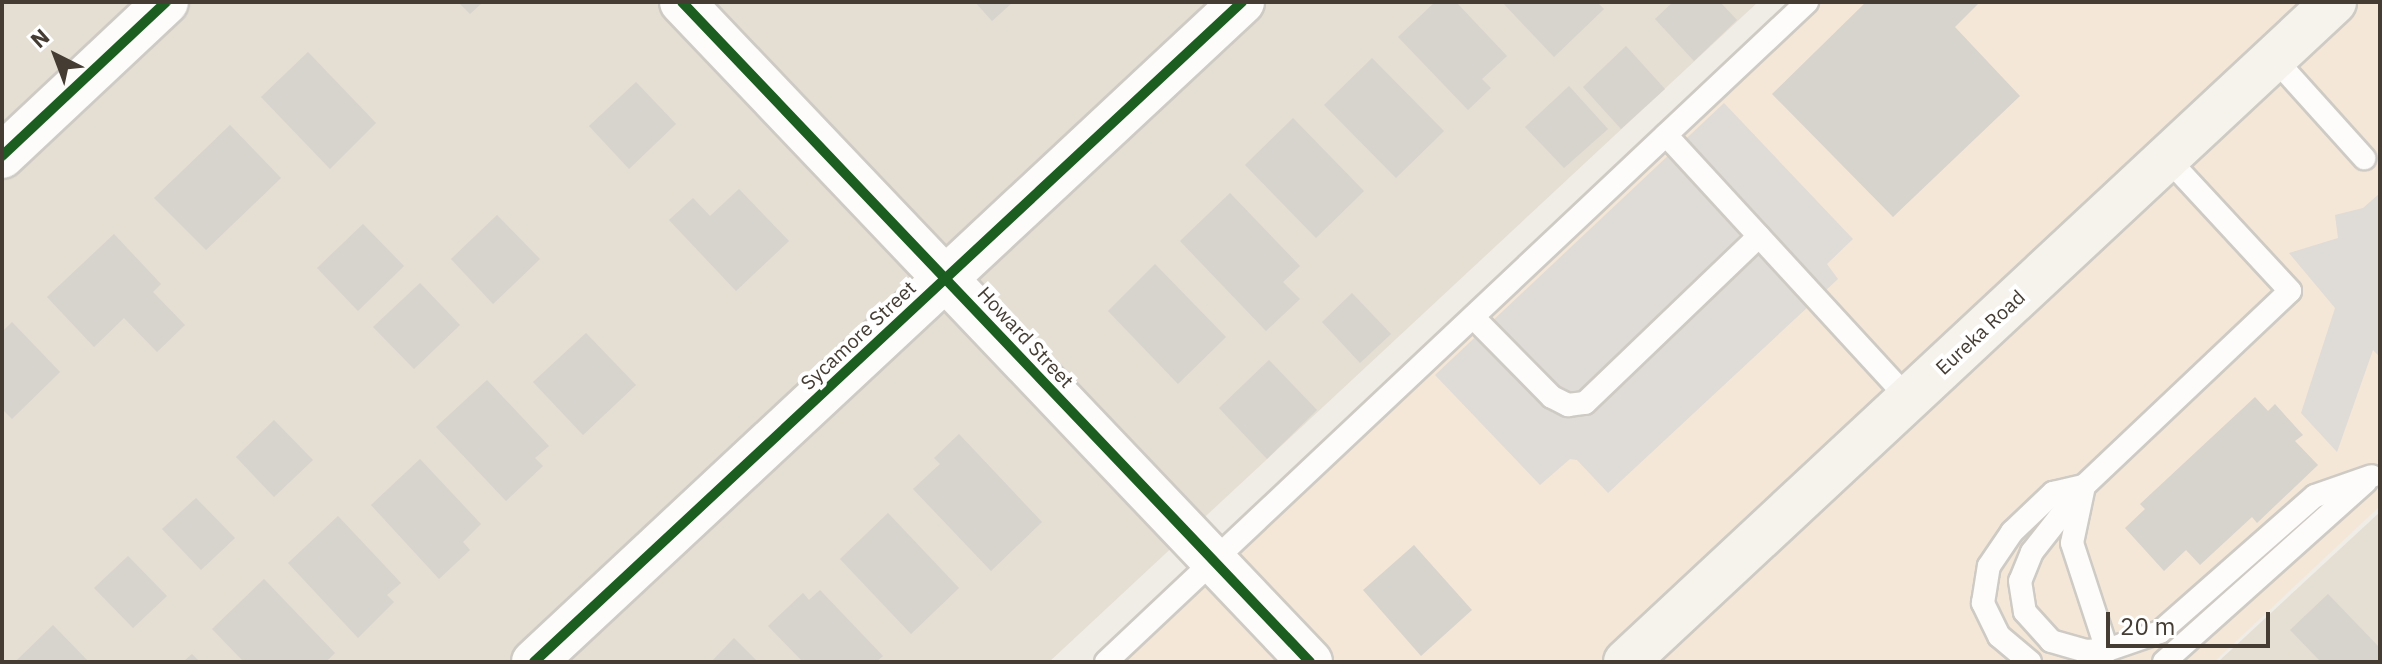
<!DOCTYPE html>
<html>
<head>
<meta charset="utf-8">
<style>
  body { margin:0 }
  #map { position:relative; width:2382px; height:664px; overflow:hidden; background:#f0ece6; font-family:"IBM Plex Sans",sans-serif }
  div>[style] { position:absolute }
  .residential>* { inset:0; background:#e4ded3 }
  .commercial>* { inset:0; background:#f4e7d7 }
  .parking>* { inset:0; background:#dfdbd6 }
  .building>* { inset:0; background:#d7d3cd }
  .roads { filter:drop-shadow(2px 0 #cecac4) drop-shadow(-2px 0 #cecac4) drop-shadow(0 2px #cecac4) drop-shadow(0 -2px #cecac4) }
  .lane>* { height:22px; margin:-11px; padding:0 11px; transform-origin:11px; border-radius:11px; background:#fdfcfb }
  .street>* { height:44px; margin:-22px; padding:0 22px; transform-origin:22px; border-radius:22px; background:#fdfcfb }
  .secondary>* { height:44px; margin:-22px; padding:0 22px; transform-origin:22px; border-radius:22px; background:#f6f3ed }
  .cycleway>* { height:10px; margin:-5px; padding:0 5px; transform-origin:5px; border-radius:5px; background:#1b5e20 }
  span { translate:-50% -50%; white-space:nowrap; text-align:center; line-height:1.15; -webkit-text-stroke:8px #fff; paint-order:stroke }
  .street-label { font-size:20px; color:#453d33 }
  .frame { position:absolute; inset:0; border:4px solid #453d33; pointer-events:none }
  .north { position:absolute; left:16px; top:16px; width:80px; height:80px; -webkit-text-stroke:6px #fff; paint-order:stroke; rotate:318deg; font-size:22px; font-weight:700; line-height:32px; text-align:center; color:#453d33 }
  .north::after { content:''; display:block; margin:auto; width:28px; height:36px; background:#453d33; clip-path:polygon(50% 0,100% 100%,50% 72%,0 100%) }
  .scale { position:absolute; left:2106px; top:612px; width:164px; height:36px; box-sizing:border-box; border:4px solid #453d33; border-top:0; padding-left:10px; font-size:24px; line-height:28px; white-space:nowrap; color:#453d33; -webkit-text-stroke:6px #fff; paint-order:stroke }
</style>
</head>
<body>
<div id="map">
  <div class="residential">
    <div style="clip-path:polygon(2px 2px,1758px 2px,1049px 662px,2px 662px)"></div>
    <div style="clip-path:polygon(2380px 512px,2380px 662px,2218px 662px)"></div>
  </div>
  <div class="commercial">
    <div style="clip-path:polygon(1807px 2px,2380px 2px,2380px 506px,2214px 662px,1106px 662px)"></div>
  </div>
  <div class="parking">
    <div style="clip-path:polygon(1724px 103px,1853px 239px,1827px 264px,1838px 279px,1608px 493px,1577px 460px,1570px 459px,1540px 485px,1435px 375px)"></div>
    <div style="clip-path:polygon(2380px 193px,2380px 357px,2373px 350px,2337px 452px,2301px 413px,2335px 308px,2289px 253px,2338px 238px,2335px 215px,2363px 208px)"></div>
  </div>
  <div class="building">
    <div style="clip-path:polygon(458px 2px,483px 2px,470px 14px)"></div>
    <div style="clip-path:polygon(975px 2px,1013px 2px,992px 21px)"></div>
    <div style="clip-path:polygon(1435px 2px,1456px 2px,1507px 56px,1482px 79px,1491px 88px,1468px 110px,1398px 37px)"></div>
    <div style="clip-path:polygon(1502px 2px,1597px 2px,1604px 9px,1554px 57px)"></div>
    <div style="clip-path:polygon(1673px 2px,1720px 2px,1737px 20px,1694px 61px,1655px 19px)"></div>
    <div style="clip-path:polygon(1866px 2px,1980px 2px,1955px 27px,2020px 96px,1893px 217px,1772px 94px)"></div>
    <div style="clip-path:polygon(1626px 46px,1665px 89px,1621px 129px,1583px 87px)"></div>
    <div style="clip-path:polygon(308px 52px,376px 123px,330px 169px,261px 97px)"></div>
    <div style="clip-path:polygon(1372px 58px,1444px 131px,1396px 178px,1324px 105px)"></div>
    <div style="clip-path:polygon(636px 82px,676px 124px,629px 169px,589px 126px)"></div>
    <div style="clip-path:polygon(1569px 86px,1608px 129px,1564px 168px,1525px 127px)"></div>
    <div style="clip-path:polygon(1293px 118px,1364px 191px,1316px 238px,1245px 165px)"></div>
    <div style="clip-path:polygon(230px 125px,281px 178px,206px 250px,154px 198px)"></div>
    <div style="clip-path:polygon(739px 189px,789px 241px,736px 291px,669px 220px,693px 198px,710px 216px)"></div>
    <div style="clip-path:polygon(1230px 193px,1300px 266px,1283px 282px,1300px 299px,1266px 331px,1180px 241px)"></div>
    <div style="clip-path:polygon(497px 215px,540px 259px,493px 304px,451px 259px)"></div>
    <div style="clip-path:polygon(363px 224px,404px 266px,358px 311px,317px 268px)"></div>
    <div style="clip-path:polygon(114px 234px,161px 284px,153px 292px,185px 325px,157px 352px,124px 318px,94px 347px,47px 297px)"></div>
    <div style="clip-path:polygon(1155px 264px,1226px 337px,1178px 384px,1108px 311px)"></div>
    <div style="clip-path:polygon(420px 283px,460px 325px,414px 369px,373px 327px)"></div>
    <div style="clip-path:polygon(1352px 293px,1391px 334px,1360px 363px,1322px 322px)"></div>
    <div style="clip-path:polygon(12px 322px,60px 372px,12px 419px,2px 409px,2px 332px)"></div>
    <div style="clip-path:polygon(586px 333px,636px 385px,583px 435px,533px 382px)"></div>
    <div style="clip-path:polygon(1269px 360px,1317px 410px,1267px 459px,1219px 408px)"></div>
    <div style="clip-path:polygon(487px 380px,549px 446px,535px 458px,543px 466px,506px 501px,436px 427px)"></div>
    <div style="clip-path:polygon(2255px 397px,2268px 411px,2275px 404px,2303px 435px,2295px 441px,2318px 465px,2257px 523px,2252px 517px,2200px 565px,2186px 550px,2164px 571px,2125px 528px,2145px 509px,2140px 504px)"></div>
    <div style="clip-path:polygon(274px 420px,313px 460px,274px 497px,236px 457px)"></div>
    <div style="clip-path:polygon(959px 434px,1042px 522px,991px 571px,913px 489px,940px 464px,934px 458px)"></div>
    <div style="clip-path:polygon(420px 459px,481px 524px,463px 542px,470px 550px,439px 579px,371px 505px)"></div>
    <div style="clip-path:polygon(196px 498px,235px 538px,201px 570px,162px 529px)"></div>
    <div style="clip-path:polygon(888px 513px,959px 588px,911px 634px,840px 559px)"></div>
    <div style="clip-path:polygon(338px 516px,401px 583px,387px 595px,394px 602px,358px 638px,288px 563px)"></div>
    <div style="clip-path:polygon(1414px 545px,1472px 610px,1421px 656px,1363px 590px)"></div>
    <div style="clip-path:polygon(128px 556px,167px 596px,133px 628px,94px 588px)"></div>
    <div style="clip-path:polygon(264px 579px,335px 653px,326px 662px,244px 662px,212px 629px)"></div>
    <div style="clip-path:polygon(820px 590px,883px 656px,876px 662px,803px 662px,768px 626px,803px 593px,809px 600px)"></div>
    <div style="clip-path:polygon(2328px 594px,2380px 648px,2379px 662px,2321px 662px,2290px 630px)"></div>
    <div style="clip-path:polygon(53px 625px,89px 662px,15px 662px)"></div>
    <div style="clip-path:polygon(734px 638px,758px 662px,711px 662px)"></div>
    <div style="clip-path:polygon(192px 654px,200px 662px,183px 662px)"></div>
  </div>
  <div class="roads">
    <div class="lane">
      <div style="left:2274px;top:58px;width:135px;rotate:48deg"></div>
      <div style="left:1666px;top:135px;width:359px;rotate:47.4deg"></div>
      <div style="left:2167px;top:158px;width:181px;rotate:47.2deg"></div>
      <div style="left:2290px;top:291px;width:284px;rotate:136.6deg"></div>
      <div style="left:2084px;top:486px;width:84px;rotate:128.2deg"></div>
      <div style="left:2032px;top:552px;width:31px;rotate:112deg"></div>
      <div style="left:2020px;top:581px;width:31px;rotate:81deg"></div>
      <div style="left:2025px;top:612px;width:39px;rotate:48deg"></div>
      <div style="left:2051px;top:641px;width:35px;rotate:16deg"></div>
      <div style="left:2085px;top:651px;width:22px;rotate:-3deg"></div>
      <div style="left:2107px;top:650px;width:56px;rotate:-18.8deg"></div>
      <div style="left:2160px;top:632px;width:206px;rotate:-41.3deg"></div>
      <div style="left:2315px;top:496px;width:60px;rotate:-19.3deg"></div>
      <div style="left:1473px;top:317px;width:112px;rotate:45.4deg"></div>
      <div style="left:1552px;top:397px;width:18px;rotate:27deg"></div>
      <div style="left:1568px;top:405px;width:17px;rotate:-7deg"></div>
      <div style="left:1585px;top:403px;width:241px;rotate:-43.8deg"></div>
      <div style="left:1106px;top:662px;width:963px;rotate:-43.27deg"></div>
      <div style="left:2030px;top:662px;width:40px;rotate:-140deg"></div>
      <div style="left:1999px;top:636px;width:37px;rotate:-116deg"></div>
      <div style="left:1983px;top:603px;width:37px;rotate:-81deg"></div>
      <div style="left:1989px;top:566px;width:41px;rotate:-55.9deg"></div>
      <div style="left:2012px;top:532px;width:57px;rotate:-43.6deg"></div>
      <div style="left:2053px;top:493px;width:32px;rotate:-13deg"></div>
      <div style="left:2084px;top:486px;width:58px;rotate:101.9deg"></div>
      <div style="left:2072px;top:543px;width:113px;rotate:71.9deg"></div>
      <div style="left:2164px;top:662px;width:270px;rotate:-41.8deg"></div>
    </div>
    <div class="street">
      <div style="left:682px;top:2px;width:911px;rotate:46.42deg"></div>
      <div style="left:2px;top:156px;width:225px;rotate:-43.2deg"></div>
      <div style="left:534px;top:662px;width:968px;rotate:-42.99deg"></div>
    </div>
    <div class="secondary">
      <div style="left:1626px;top:662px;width:968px;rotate:-42.99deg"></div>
    </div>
  </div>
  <div class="cycleway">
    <div style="left:682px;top:2px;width:911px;rotate:46.42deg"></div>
    <div style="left:2px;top:156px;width:225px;rotate:-43.2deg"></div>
    <div style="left:534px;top:662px;width:968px;rotate:-42.99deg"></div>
  </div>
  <div class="street-label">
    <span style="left:1980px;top:332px;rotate:-43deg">Eureka Road</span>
    <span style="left:858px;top:335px;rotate:-43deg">Sycamore Street</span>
    <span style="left:1026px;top:337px;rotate:47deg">Howard Street</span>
  </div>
  <div class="frame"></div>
  <div class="north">N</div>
  <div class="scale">20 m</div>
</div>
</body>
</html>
